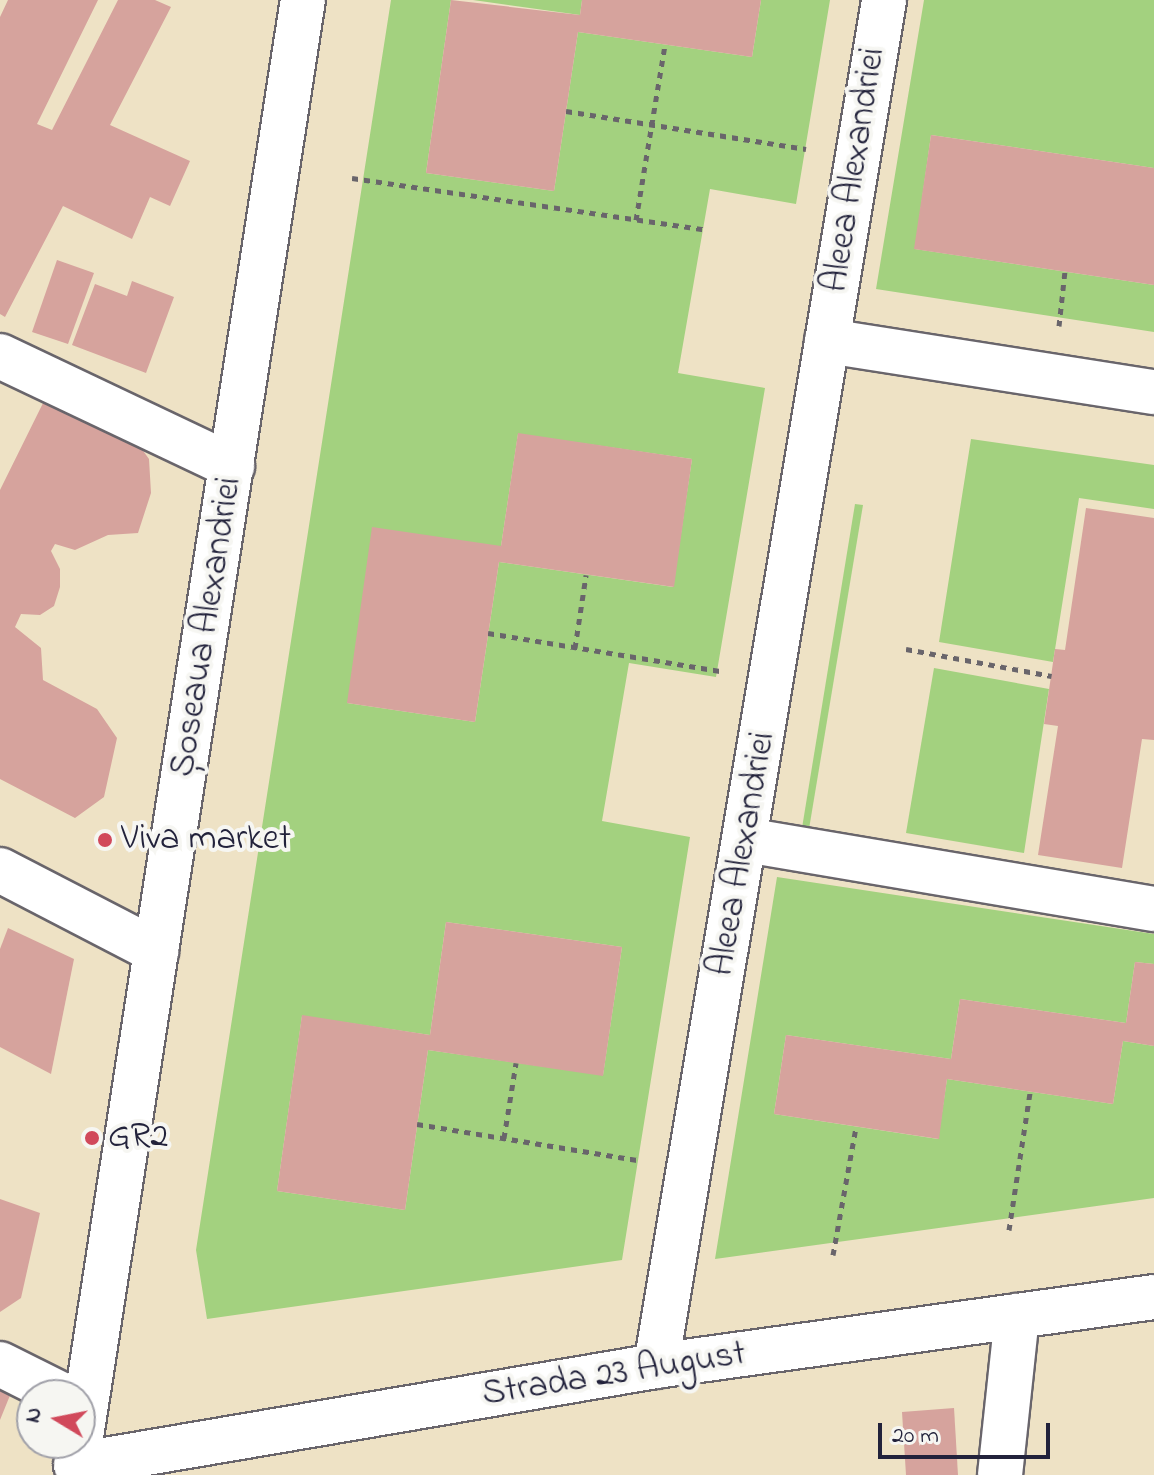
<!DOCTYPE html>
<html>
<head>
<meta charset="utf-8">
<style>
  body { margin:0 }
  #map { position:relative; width:1154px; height:1475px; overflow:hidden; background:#eee2c5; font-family:"Indie Flower",sans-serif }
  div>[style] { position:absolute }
  .green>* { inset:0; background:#a3d17f }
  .building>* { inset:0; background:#d6a39d }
  .path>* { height:5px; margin-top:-2.5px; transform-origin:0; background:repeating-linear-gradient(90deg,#69656b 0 6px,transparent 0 12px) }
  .roads { filter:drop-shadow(2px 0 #69656b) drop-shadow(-2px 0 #69656b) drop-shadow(0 2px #69656b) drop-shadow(0 -2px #69656b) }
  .minor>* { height:44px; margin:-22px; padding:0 22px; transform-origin:22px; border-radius:22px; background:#fff }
  .major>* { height:44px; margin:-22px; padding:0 22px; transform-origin:22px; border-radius:22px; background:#fff }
  .dots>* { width:22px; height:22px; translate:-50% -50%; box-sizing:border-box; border:4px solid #f6f6f2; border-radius:50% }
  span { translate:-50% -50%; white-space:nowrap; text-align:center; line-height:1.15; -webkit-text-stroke:8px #f6f6f2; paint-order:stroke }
  .street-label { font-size:36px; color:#22223b }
  .poi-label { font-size:36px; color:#22223b }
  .left { translate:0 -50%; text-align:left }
  .north { position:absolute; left:16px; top:1379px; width:80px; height:80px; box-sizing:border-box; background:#f6f6f2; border:2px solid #a1a1a9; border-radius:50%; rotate:280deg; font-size:22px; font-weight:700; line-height:32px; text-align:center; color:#22223b }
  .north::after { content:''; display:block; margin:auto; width:28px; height:36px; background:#d1495b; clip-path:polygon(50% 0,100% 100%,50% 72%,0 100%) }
  .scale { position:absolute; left:878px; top:1423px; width:172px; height:36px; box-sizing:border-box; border:4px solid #22223b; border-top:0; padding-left:10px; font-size:24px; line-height:28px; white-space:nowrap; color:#22223b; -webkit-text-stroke:6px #f6f6f2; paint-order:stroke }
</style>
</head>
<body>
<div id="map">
  <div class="green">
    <div style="clip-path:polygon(evenodd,391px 0,451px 0,426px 173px,554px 191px,578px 32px,752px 57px,761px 0,830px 0,796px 204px,710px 189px,678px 373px,765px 388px,716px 677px,629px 663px,602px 821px,690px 837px,622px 1260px,207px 1319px,196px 1250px,391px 0,518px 434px,692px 459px,673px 587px,499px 562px,475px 722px,347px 703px,501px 546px,518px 434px,391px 0,446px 922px,622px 947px,603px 1075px,428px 1050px,405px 1210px,277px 1191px,302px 1016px,430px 1035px,446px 922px)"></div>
    <div style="clip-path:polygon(473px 0,582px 0,580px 15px)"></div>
    <div style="clip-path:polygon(924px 0,1154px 0,1154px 168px,931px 135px,915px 249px,1154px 285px,1154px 332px,876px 289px)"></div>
    <div style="clip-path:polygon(971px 439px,1154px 465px,1154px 509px,1079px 498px,1053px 662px,939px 642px)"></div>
    <div style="clip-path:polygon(855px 504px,863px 505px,809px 829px,802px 828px)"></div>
    <div style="clip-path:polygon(934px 668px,1049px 689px,1024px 853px,906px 833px)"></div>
    <div style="clip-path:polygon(777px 877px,1154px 934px,1154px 964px,1135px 962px,1126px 1023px,960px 999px,951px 1059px,786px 1035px,774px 1114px,938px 1139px,947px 1079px,1113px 1104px,1123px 1041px,1154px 1046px,1154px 1198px,715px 1259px)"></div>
  </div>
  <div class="building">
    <div style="clip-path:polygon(8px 0,98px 0,37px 124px,52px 130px,118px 0,155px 0,171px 7px,110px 125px,190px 161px,170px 206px,150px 197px,132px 239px,63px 206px,5px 317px,0 314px,0 17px)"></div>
    <div style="clip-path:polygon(451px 0,580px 15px,582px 0,761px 0,752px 57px,578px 32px,554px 191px,426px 173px)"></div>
    <div style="clip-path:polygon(931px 135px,1154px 168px,1154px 285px,914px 249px)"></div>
    <div style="clip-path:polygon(57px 260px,94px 273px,68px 344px,32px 332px)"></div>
    <div style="clip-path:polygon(132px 281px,174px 297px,146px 373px,72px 345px,95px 284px,127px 296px)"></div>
    <div style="clip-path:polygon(48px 393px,131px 434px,149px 459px,151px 493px,138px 533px,108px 535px,75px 550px,55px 544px,51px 551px,60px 569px,60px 587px,54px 606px,40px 615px,21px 614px,15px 627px,41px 648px,43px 680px,97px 709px,117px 738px,104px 797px,75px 818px,0 779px,0 490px)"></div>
    <div style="clip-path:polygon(518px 433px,692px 459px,674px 587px,499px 562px,475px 722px,347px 703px,372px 527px,501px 546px)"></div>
    <div style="clip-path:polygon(1086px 508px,1154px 518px,1154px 740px,1142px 739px,1122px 868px,1038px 855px,1058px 726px,1044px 724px,1055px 649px,1065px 650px)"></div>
    <div style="clip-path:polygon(446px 922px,622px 947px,603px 1076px,428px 1050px,405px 1210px,277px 1191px,302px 1015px,430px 1035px)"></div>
    <div style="clip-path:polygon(8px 928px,74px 959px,51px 1074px,0 1047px,0 949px)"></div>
    <div style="clip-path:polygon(1135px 962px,1154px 964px,1154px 1046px,1123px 1041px,1113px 1104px,947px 1079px,939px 1139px,774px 1114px,786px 1035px,951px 1059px,960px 999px,1126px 1023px)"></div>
    <div style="clip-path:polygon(0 1199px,40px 1213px,21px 1298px,0 1312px)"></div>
    <div style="clip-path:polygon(0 1376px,15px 1383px,0 1420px)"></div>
    <div style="clip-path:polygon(954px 1408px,958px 1475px,906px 1475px,902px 1412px)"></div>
  </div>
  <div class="path">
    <div style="left:566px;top:111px;width:243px;rotate:9deg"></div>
    <div style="left:352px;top:178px;width:355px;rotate:8.3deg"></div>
    <div style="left:636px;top:220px;width:178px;rotate:-80.6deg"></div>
    <div style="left:1059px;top:326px;width:55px;rotate:-83.8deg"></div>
    <div style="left:488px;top:633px;width:235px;rotate:9.3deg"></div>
    <div style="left:575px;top:648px;width:74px;rotate:-81.4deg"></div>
    <div style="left:906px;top:649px;width:148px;rotate:10.5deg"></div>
    <div style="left:417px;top:1124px;width:223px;rotate:9.3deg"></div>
    <div style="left:504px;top:1138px;width:76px;rotate:-80.9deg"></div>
    <div style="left:1009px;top:1230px;width:140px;rotate:-81.3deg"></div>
    <div style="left:833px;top:1255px;width:130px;rotate:-79.8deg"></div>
  </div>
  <div class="roads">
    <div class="minor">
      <div style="left:827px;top:341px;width:331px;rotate:8.9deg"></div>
      <div style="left:0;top:356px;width:257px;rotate:25.4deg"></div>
      <div style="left:746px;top:840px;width:414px;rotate:9.6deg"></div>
      <div style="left:0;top:870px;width:176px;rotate:27.4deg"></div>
      <div style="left:0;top:1364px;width:69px;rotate:26.6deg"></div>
      <div style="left:656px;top:1366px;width:1385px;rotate:-80.52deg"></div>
      <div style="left:76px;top:1465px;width:588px;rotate:-9.69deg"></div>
      <div style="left:656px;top:1366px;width:503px;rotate:-7.89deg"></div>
      <div style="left:1000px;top:1475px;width:160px;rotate:-83.9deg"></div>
    </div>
    <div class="major">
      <div style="left:80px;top:1443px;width:1460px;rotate:-81.22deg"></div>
    </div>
  </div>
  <div class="dots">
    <div style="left:105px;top:840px;background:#d1495b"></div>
    <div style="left:92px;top:1138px;background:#d1495b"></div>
  </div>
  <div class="street-label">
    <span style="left:855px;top:170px;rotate:-81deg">Aleea Alexandriei</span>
    <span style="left:207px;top:627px;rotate:-81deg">Șoseaua Alexandriei</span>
    <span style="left:743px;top:854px;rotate:-80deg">Aleea Alexandriei</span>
    <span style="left:614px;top:1375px;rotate:-9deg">Strada 23 August</span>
  </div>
  <div class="poi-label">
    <span class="left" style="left:121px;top:840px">Viva market</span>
    <span class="left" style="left:108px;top:1138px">GR2</span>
  </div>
  <div class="north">N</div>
  <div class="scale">20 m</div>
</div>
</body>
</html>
